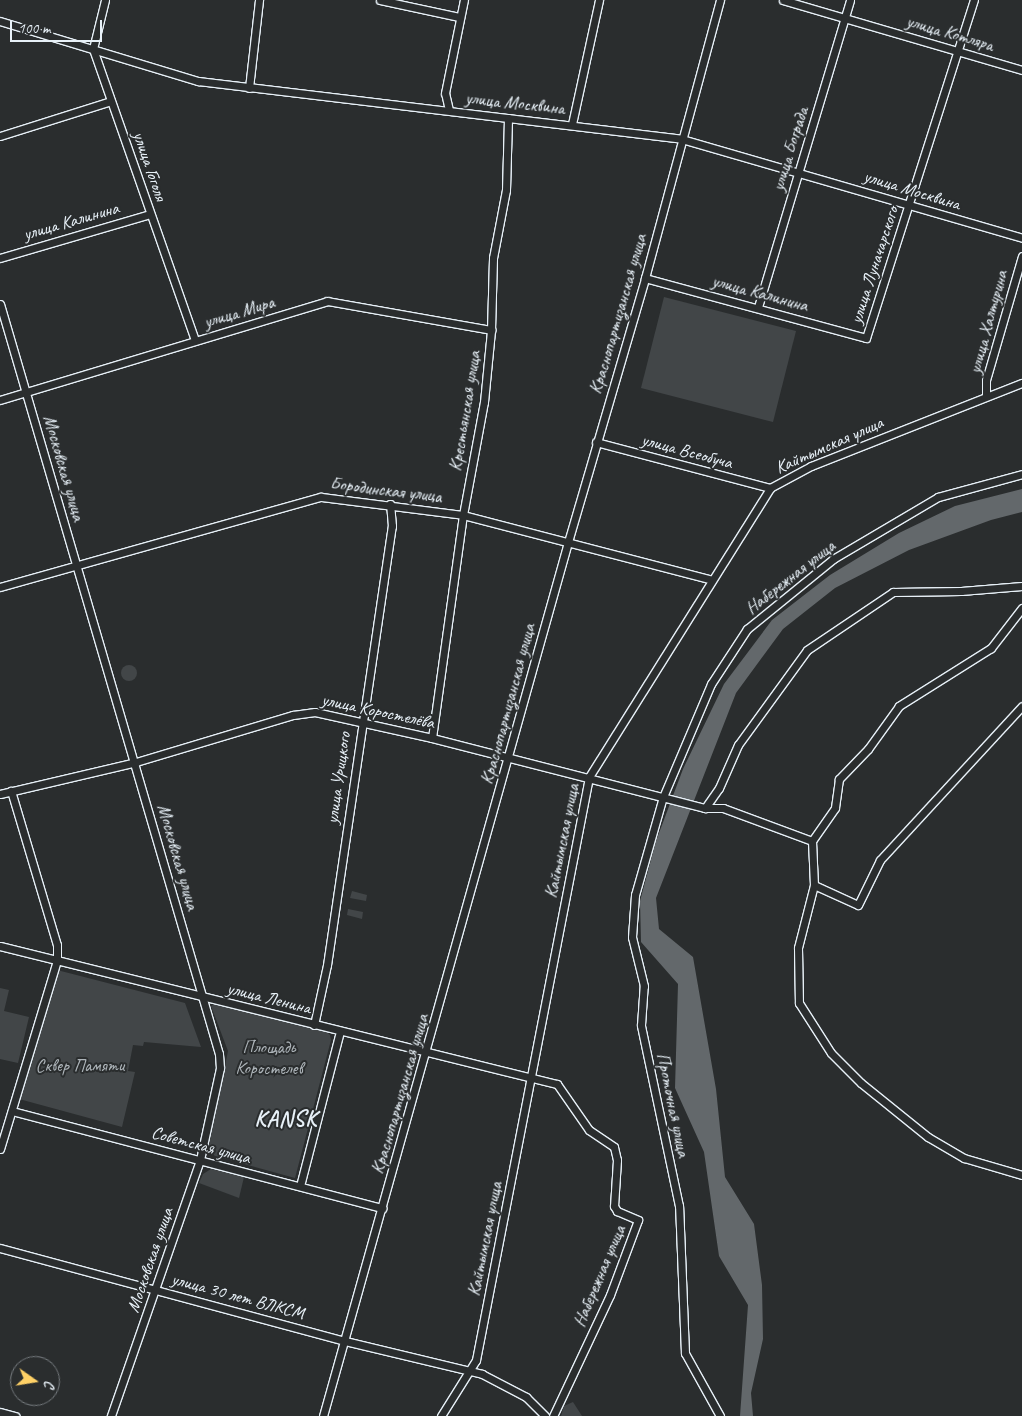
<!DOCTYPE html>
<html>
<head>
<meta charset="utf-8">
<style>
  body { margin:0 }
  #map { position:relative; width:1022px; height:1416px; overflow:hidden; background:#2a2d2e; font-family:Caveat,sans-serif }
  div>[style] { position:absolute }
  .green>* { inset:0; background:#424648 }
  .round { border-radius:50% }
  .water>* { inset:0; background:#63686b }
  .roads { filter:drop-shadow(1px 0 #e8f1f8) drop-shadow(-1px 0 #e8f1f8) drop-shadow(0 1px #e8f1f8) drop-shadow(0 -1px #e8f1f8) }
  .minor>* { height:7px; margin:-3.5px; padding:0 3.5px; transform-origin:3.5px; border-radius:3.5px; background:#2a2d2e }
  span { translate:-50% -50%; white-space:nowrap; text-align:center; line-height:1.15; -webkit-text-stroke:4px #2a2d2e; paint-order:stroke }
  .street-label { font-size:18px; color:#e8f1f8 }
  .park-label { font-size:18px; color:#aeb5ba }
  .district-label { font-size:22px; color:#e8f1f8; font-weight:700; letter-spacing:1px }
  .north { position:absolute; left:10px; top:1356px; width:50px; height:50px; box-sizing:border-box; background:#2a2d2e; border:1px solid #767b7f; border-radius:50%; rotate:103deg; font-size:14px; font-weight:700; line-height:20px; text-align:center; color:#e8f1f8 }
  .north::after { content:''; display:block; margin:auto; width:18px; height:22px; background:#ffd166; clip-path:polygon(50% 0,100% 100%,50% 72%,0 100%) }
  .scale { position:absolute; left:10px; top:20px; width:92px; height:22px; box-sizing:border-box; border:2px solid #e8f1f8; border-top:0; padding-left:6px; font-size:15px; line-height:18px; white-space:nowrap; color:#e8f1f8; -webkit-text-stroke:4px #2a2d2e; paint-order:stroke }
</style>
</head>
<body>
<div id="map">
  <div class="green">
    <div style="clip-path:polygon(664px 297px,796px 331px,773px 422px,641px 388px)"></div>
    <div class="round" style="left:121px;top:665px;width:16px;height:16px"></div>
    <div style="clip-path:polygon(352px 891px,367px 895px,366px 901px,350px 898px)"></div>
    <div style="clip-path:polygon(348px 909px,363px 912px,362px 919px,347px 915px)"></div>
    <div style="clip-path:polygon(57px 970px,185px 1003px,201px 1047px,144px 1042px,143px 1046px,133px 1045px,128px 1071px,135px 1072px,122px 1127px,19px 1099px)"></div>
    <div style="clip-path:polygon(0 988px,9px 990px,4px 1011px,29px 1017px,18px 1063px,0 1059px)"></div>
    <div style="clip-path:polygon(216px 1003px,323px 1029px,330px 1035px,331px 1040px,295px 1178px,215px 1156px,208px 1150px,228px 1051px,211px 1006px)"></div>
    <div style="clip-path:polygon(211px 1169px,244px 1177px,239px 1198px,199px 1183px,203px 1174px)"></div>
    <div style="clip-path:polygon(573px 1402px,582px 1416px,561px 1416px,564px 1406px)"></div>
  </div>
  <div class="water">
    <div style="clip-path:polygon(1022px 489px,1022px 512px,991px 520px,909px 550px,835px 588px,783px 629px,736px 693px,656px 898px,659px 929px,693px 957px,716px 1089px,725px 1177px,754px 1224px,762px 1285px,763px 1339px,751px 1393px,753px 1416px,740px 1416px,748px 1305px,719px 1256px,704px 1152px,675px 1088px,678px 984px,641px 942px,640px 901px,656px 841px,683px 769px,724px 684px,772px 620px,830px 575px,899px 533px,955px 506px)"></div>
  </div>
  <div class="roads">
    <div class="minor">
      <div style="left:105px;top:0;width:50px;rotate:103.8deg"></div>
      <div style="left:93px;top:49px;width:309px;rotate:70.7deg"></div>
      <div style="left:380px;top:0;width:81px;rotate:12.1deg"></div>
      <div style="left:783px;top:0;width:249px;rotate:16.3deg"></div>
      <div style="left:0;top:21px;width:207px;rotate:16.9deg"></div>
      <div style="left:198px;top:81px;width:487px;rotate:6.8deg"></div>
      <div style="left:682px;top:139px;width:354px;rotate:16.2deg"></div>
      <div style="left:249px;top:88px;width:89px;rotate:-83.5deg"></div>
      <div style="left:449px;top:110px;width:17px;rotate:-103deg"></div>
      <div style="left:445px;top:93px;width:95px;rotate:-78.5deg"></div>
      <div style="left:572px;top:124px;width:127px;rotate:-77.7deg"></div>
      <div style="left:0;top:136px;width:116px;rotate:-17.5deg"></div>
      <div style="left:0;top:258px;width:156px;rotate:-16.3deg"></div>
      <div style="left:645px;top:278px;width:229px;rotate:15.2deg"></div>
      <div style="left:866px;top:338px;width:355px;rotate:-72.3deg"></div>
      <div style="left:0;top:304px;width:781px;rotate:73.72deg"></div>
      <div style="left:219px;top:1054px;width:14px;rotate:86deg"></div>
      <div style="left:220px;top:1068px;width:94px;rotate:102.3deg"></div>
      <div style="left:200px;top:1160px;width:271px;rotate:109.2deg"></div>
      <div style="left:758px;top:307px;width:320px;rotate:-73.3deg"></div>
      <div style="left:986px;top:396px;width:16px;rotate:-90deg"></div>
      <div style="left:986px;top:380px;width:129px;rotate:-73.8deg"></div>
      <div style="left:0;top:400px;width:342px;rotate:-16.8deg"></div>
      <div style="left:327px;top:301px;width:167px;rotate:10deg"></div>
      <div style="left:596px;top:442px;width:180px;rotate:14.8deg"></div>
      <div style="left:0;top:587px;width:333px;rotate:-15.7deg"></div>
      <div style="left:321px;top:497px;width:143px;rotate:7.2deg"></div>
      <div style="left:463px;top:515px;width:257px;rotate:14.6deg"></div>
      <div style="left:1022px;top:608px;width:51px;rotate:127.8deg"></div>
      <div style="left:991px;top:648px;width:109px;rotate:147.8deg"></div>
      <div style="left:899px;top:706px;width:53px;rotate:125.8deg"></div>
      <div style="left:868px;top:749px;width:42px;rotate:134deg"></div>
      <div style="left:839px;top:779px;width:29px;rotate:98deg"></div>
      <div style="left:835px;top:808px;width:40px;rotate:124.9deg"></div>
      <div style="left:812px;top:841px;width:44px;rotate:87.4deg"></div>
      <div style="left:814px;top:885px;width:65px;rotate:104.3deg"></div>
      <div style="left:798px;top:948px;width:55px;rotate:89deg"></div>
      <div style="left:799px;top:1003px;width:59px;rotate:57.4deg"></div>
      <div style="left:831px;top:1053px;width:42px;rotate:45deg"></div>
      <div style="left:861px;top:1083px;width:86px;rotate:38.9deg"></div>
      <div style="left:928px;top:1137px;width:42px;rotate:30.3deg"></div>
      <div style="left:964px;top:1158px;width:60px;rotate:16.3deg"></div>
      <div style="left:432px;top:738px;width:225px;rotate:-82.1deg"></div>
      <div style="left:463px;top:515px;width:115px;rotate:-79.5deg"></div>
      <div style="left:484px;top:402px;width:72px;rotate:-84.4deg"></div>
      <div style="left:491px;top:330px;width:72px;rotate:-88.4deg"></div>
      <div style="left:493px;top:258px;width:69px;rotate:-79.2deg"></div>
      <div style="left:506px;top:190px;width:72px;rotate:-88.4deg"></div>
      <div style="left:0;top:794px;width:140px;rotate:-13.2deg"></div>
      <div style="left:136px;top:762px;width:164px;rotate:-16.7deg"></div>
      <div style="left:293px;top:715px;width:22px;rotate:-8deg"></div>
      <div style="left:315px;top:712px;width:120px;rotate:12.5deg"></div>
      <div style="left:432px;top:738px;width:282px;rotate:14.4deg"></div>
      <div style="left:705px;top:808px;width:18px"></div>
      <div style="left:723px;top:808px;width:95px;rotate:20.3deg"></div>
      <div style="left:705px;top:808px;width:24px;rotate:-55deg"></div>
      <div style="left:719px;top:788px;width:47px;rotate:-66.2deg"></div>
      <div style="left:738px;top:745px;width:117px;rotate:-54deg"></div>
      <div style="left:807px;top:650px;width:104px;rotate:-34deg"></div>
      <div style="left:893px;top:592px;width:68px;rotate:-0.8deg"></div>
      <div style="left:961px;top:591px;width:61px;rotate:-4.7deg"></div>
      <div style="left:814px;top:885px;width:48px;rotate:24.4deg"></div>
      <div style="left:858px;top:905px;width:50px;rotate:-63.9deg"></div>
      <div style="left:880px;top:860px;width:209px;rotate:-47.3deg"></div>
      <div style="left:0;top:946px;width:574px;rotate:13.92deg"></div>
      <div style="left:557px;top:1084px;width:56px;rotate:55.2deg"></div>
      <div style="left:589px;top:1130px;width:30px;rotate:34deg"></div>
      <div style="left:614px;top:1147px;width:13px;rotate:77deg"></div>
      <div style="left:617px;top:1160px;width:46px;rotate:93.7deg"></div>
      <div style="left:614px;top:1206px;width:6px;rotate:59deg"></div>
      <div style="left:617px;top:1211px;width:23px;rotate:23deg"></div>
      <div style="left:638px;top:1220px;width:80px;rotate:110.5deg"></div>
      <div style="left:610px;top:1295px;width:134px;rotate:115.2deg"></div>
      <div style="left:314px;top:1025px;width:61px;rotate:-77.8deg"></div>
      <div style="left:327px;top:965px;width:444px;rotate:-81.6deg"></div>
      <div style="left:392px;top:526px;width:22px;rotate:-95deg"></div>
      <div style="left:12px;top:1111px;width:383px;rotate:14.7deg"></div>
      <div style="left:0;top:1149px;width:197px;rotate:-73.2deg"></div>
      <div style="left:57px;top:960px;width:15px;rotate:-90deg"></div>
      <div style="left:57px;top:945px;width:161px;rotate:-106.6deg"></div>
      <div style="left:300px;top:1186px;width:160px;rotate:-75.5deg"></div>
      <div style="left:0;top:1248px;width:357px;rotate:15.1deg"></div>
      <div style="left:345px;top:1341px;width:141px;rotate:13.5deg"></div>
      <div style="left:482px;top:1374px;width:50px;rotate:27.6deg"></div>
      <div style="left:526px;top:1397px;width:27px;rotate:45deg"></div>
      <div style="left:0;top:1412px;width:16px;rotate:15deg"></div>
      <div style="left:323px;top:1416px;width:908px;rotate:-74.34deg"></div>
      <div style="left:568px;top:542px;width:275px;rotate:-73.7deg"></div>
      <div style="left:645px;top:278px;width:288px;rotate:-74.9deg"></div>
      <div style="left:441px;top:1416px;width:66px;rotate:-58deg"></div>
      <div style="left:476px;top:1360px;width:594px;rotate:-79.03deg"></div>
      <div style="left:589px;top:777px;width:341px;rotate:-57.9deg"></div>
      <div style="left:770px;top:488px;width:47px;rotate:-28.2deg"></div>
      <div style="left:811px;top:466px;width:227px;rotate:-21.5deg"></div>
      <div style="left:720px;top:1416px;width:72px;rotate:-119.1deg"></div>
      <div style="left:685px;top:1353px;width:147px;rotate:-92.3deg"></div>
      <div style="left:679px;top:1206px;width:185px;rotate:-101.9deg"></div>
      <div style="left:641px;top:1025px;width:39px;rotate:-86deg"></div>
      <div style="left:644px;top:986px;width:50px;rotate:-103.8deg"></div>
      <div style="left:632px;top:937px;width:42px;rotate:-85.9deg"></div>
      <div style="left:635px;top:895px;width:102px;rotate:-74.1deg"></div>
      <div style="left:663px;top:797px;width:123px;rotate:-67deg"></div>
      <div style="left:711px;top:684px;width:66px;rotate:-56.8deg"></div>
      <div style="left:747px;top:629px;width:111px;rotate:-39.1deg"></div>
      <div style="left:833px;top:559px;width:122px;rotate:-30.6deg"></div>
      <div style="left:938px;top:497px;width:87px;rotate:-15.3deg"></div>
    </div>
  </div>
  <div class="street-label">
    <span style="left:950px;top:33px;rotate:16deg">улица Котляра</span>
    <span style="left:515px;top:103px;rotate:6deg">улица Москвина</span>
    <span style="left:790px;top:149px;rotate:-73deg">улица Бограда</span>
    <span style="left:150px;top:166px;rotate:71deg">улица Гоголя</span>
    <span style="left:912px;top:190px;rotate:17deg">улица Москвина</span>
    <span style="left:71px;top:221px;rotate:-16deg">улица Калинина</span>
    <span style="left:874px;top:265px;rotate:-72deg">улица Луначарского</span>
    <span style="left:760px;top:293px;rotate:15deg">улица Калинина</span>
    <span style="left:239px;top:312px;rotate:-17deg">улица Мира</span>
    <span style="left:618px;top:314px;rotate:-74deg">Краснопартизанская улица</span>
    <span style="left:988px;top:322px;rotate:-75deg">улица Халтурина</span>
    <span style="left:465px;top:411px;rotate:-81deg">Крестьянская улица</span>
    <span style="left:829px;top:445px;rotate:-24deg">Кайтымская улица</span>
    <span style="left:687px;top:451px;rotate:15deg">улица Всеобуча</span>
    <span style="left:64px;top:468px;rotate:74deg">Московская улица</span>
    <span style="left:386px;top:490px;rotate:7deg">Бородинская улица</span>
    <span style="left:790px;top:577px;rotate:-38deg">Набережная улица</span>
    <span style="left:508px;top:704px;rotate:-75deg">Краснопартизанская улица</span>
    <span style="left:378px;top:711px;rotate:12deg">улица Коростелёва</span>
    <span style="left:338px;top:778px;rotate:-82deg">улица Урицкого</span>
    <span style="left:562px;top:841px;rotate:-79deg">Кайтымская улица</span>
    <span style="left:178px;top:857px;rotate:74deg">Московская улица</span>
    <span style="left:269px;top:998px;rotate:14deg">улица Ленина</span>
    <span style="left:400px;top:1094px;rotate:-74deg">Краснопартизанская улица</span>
    <span style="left:673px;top:1105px;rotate:78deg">Проточная улица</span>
    <span style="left:201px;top:1145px;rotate:15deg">Советская улица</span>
    <span style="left:485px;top:1239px;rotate:-79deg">Кайтымская улица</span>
    <span style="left:150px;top:1260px;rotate:-71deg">Московская улица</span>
    <span style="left:599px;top:1276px;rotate:-67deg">Набережная улица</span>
    <span style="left:238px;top:1296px;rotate:15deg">улица 30 лет ВЛКСМ</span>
  </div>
  <div class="park-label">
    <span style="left:269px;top:1058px">Площадь<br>Коростелев</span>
    <span style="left:80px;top:1065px">Сквер Памяти</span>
  </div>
  <div class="district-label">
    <span style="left:286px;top:1120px">KANSK</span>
  </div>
  <div class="north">С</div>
  <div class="scale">100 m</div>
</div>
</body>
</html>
